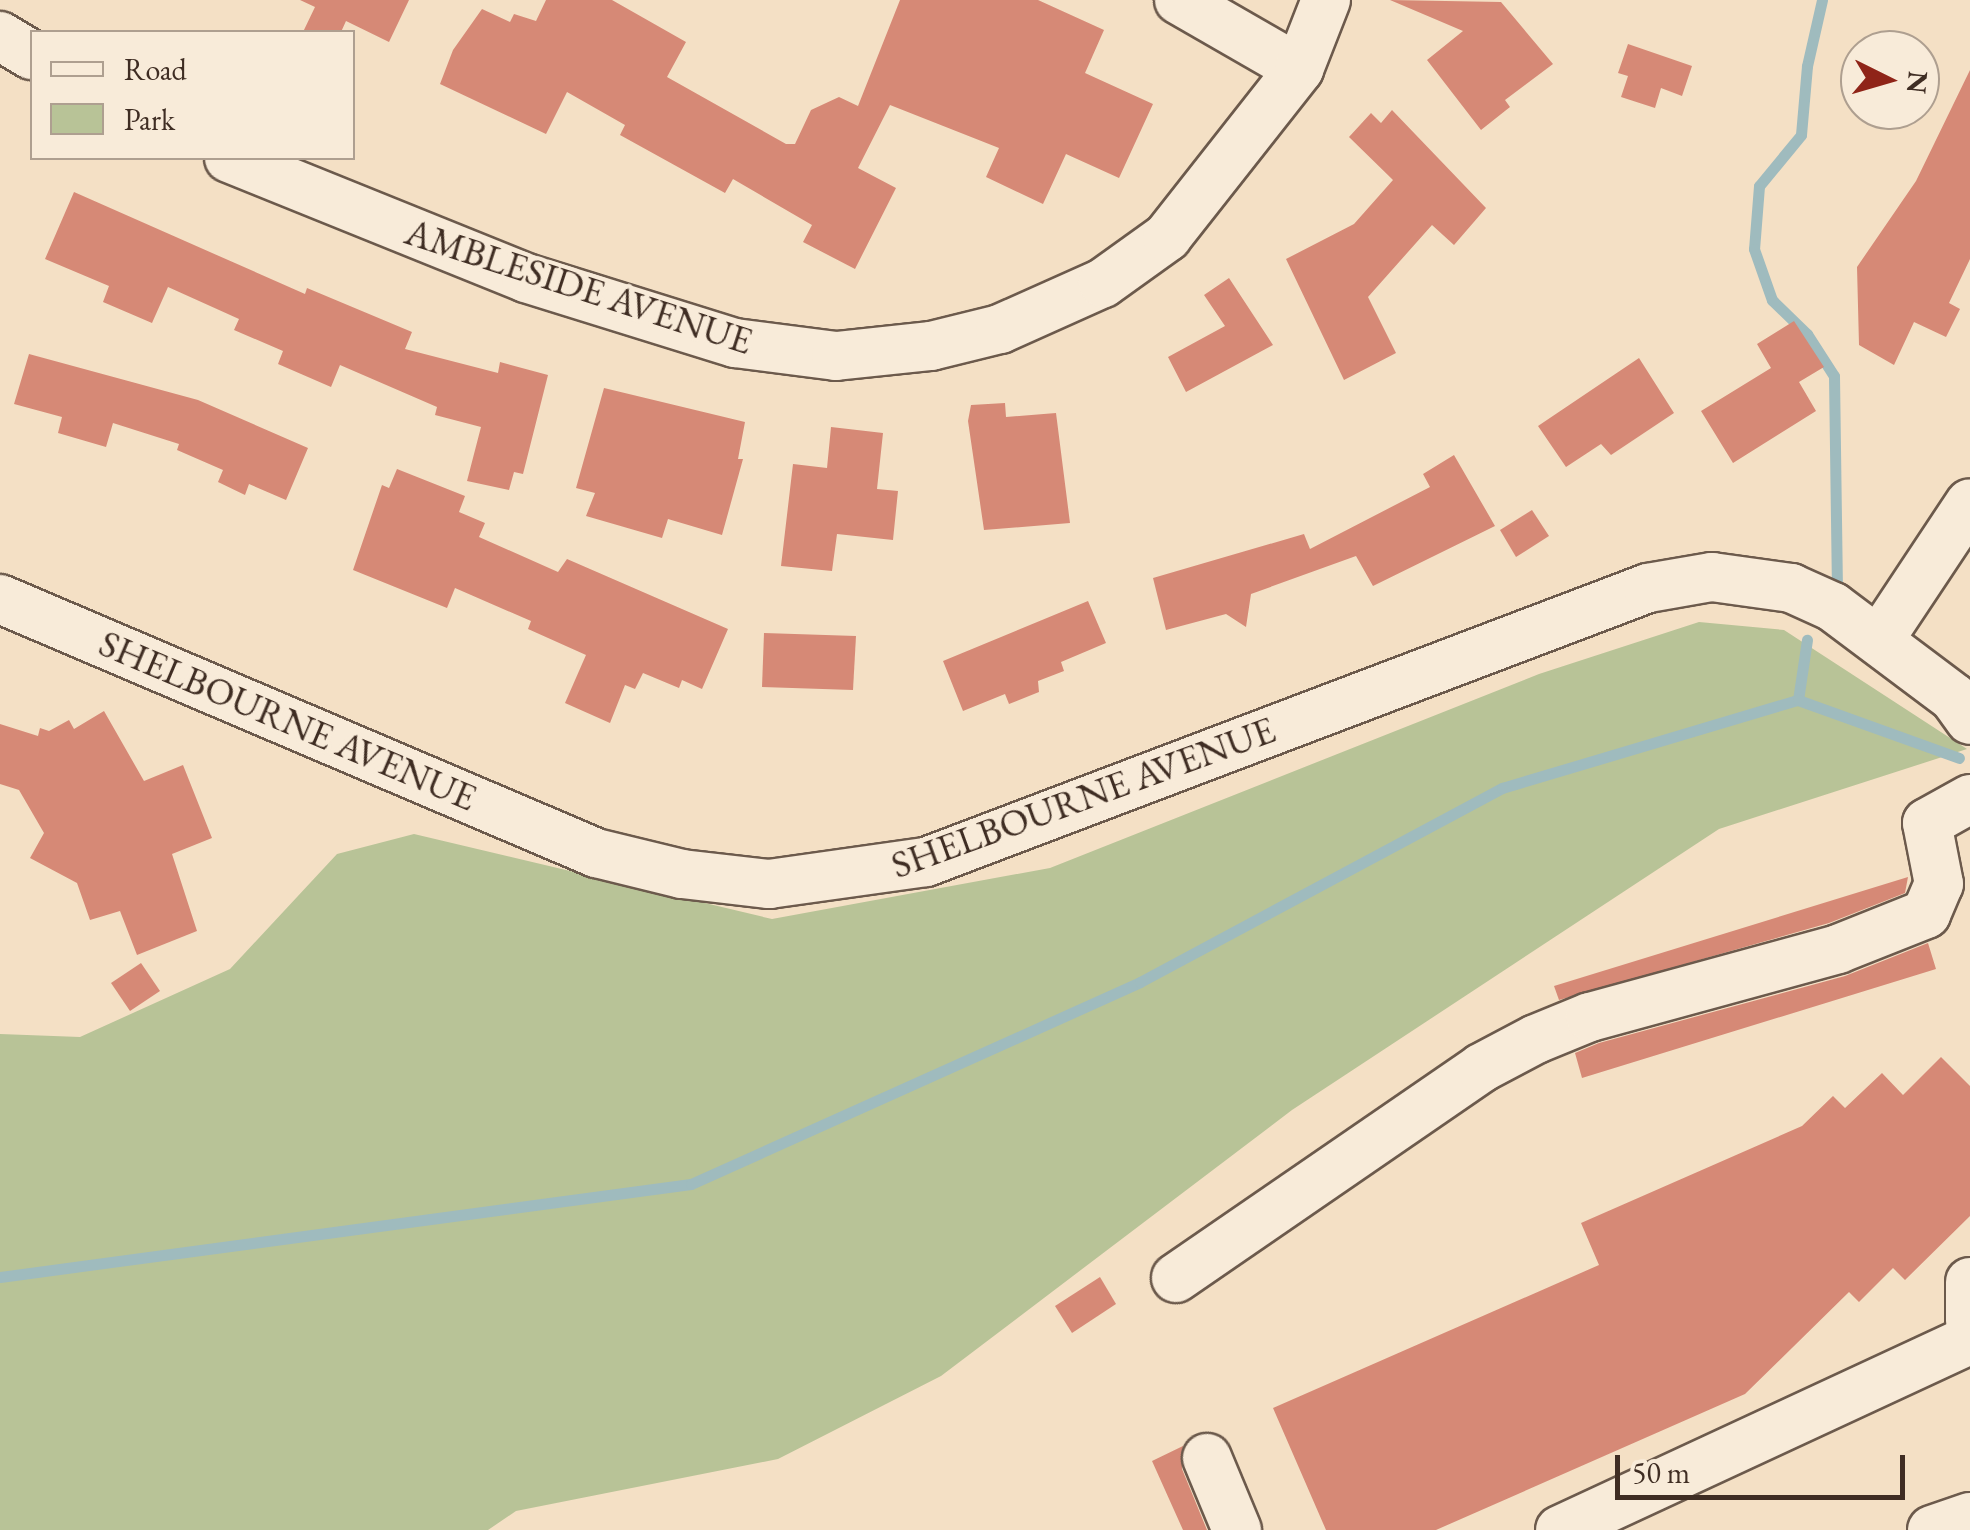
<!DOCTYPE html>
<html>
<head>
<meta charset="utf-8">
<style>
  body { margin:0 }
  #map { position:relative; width:1970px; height:1530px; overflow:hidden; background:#f4e0c5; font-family:"EB Garamond",serif }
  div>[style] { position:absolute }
  .green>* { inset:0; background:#b8c397 }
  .stream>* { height:11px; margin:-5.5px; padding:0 5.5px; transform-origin:5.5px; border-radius:5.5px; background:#9fbbbe }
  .building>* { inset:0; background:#d68976 }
  .roads { filter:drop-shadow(2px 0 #6c5a4c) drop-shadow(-2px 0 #6c5a4c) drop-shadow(0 2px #6c5a4c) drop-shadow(0 -2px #6c5a4c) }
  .minor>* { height:48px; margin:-24px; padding:0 24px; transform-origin:24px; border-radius:24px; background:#f8ebd9 }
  span { translate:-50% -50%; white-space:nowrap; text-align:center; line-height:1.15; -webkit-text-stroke:8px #f8ebd9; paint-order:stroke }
  .street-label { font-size:38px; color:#3f2d23 }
  .legend { position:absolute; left:30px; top:30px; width:325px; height:130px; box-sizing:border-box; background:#f8ebd9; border:2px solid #ae9f90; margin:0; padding:12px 18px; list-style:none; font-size:30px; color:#3f2d23 }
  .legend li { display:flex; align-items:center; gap:20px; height:50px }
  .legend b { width:50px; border:2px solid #ae9f90 }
  .north { position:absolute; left:1840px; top:30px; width:100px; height:100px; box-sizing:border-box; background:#f8ebd9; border:2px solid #ae9f90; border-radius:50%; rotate:95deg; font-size:28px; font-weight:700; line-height:40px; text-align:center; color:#3f2d23 }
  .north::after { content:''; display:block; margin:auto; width:35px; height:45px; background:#8f2418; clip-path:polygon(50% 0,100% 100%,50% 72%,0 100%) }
  .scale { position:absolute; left:1615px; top:1455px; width:290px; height:45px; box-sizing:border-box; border:5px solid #3f2d23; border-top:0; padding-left:12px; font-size:30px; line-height:35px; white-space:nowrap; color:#3f2d23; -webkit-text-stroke:8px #f8ebd9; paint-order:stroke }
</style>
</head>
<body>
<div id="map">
  <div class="green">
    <div style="clip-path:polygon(1699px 622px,1784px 630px,1967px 749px,1719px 829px,1292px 1110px,941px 1376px,778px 1459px,516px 1511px,488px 1530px,0 1530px,0 1034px,80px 1037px,230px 969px,337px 854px,414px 834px,772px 919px,1050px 868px,1539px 674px)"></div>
  </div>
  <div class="stream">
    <div style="left:1822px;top:0;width:68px;rotate:102.8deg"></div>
    <div style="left:1807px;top:66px;width:69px;rotate:95deg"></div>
    <div style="left:1801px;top:135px;width:66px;rotate:129.5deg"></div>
    <div style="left:1759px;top:186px;width:63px;rotate:94.5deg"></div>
    <div style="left:1754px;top:249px;width:54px;rotate:70.6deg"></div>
    <div style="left:1772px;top:300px;width:49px;rotate:44.2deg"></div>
    <div style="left:1807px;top:334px;width:50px;rotate:57.3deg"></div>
    <div style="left:1834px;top:376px;width:210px;rotate:89.2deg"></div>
    <div style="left:1798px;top:700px;width:61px;rotate:-81.5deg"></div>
    <div style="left:0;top:1277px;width:697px;rotate:-7.67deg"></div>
    <div style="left:691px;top:1184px;width:492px;rotate:-24.2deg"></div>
    <div style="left:1140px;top:982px;width:411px;rotate:-28.2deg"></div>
    <div style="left:1502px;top:788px;width:309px;rotate:-16.6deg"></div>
    <div style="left:1798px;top:700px;width:171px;rotate:19.8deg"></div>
  </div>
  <div class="building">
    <div style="clip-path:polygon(300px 0,409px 0,389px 42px,346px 21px,341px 32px,303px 32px,315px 7px)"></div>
    <div style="clip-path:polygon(546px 0,612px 0,686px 42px,667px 77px,786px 144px,795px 144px,811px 110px,839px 97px,858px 106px,900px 0,1038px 0,1104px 30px,1085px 73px,1153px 104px,1119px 178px,1066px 154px,1043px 204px,986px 177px,999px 148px,890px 105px,858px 168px,896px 188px,855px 269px,803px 242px,812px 225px,733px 179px,725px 193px,620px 135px,625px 125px,567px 92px,546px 134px,440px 84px,453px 50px,482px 9px,510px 22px,514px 14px,536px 21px)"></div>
    <div style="clip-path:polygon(1390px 0,1501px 2px,1553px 64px,1505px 100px,1510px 107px,1481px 130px,1427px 60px,1463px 31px)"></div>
    <div style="clip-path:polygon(1628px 44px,1692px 66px,1682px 96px,1661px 88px,1655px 108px,1621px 97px,1628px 76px,1618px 73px)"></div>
    <div style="clip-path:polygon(1970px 70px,1970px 259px,1949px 303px,1960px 309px,1946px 337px,1914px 322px,1894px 365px,1859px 345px,1857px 267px,1916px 181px)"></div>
    <div style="clip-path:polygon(1392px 110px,1486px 208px,1454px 245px,1432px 225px,1368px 297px,1396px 353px,1344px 380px,1286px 259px,1354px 224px,1393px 180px,1349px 137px,1371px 113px,1381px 123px)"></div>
    <div style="clip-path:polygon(74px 192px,305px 294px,307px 288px,412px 332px,405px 349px,498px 373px,500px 362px,548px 375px,523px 474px,514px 472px,509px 490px,467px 481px,481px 427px,435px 415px,437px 407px,340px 365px,331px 387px,278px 364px,283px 351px,234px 330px,239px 319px,168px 287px,152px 323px,103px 302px,109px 286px,45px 259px)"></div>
    <div style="clip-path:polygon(1229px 278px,1273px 345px,1186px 392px,1168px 357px,1225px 326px,1204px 295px)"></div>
    <div style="clip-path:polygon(1794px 321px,1824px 367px,1799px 382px,1816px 411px,1733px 463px,1701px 411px,1771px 368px,1757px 344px)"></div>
    <div style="clip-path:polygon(29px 354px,198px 400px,308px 448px,286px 500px,249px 484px,245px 495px,218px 482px,223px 470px,177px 450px,179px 444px,113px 423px,106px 447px,58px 433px,62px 417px,14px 404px)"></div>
    <div style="clip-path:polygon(1639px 358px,1674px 413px,1611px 455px,1601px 444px,1566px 467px,1538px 426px)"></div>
    <div style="clip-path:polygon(604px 388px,745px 422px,738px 459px,743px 459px,722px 535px,668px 519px,662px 538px,586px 516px,595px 493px,576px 488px)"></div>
    <div style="clip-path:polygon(1005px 403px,1006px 417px,1056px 413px,1070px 523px,984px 530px,968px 421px,971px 405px)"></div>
    <div style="clip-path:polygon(831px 427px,883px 433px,877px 489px,898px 491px,893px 540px,837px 534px,832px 571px,781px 566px,793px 464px,827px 468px)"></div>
    <div style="clip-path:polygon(1454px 455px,1495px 526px,1373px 586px,1356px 556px,1251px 594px,1246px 627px,1226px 614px,1166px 630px,1153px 578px,1304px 534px,1310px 549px,1430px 487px,1423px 474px)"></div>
    <div style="clip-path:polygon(397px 469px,465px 496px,459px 512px,485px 523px,479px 537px,558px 572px,567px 559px,728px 629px,702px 689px,682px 680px,679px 688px,643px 673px,635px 689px,625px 685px,610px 723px,565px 703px,586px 655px,528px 629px,531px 621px,455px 588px,447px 608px,353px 570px,382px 485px,389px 488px)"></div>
    <div style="clip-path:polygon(1532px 510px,1549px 536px,1516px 557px,1500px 530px)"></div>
    <div style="clip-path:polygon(1088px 601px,1106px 643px,1061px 662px,1064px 671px,1038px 681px,1039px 692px,1009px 704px,1005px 694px,963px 711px,943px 661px)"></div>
    <div style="clip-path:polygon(764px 633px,856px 636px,853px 690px,762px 687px)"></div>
    <div style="clip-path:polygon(104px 711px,144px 781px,183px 765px,212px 838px,172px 854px,197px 931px,137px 955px,120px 911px,90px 920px,77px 883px,30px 858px,44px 833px,19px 790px,0 784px,0 724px,38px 736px,40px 728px,49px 731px,69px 720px,74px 729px)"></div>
    <div style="clip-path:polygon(1908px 877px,1905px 893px,1829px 923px,1559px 1000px,1554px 986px)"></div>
    <div style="clip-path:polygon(1928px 943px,1936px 969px,1582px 1078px,1575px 1053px,1599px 1043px,1845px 976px)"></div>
    <div style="clip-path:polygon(141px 963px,160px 991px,130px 1011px,111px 983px)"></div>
    <div style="clip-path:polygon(1941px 1057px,1970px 1086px,1970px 1216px,1905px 1280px,1893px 1268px,1859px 1302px,1849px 1292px,1745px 1394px,1436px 1530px,1326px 1530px,1273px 1408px,1599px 1265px,1581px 1223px,1802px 1126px,1833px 1096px,1845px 1108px,1882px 1073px,1903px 1095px)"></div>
    <div style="clip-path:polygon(1100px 1277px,1116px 1304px,1072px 1333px,1055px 1306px)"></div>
    <div style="clip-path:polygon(1183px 1446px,1182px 1469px,1207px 1530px,1183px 1530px,1152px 1461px)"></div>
  </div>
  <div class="roads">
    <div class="minor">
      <div style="left:1179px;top:0;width:138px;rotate:29.9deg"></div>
      <div style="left:0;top:36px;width:37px;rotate:31deg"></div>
      <div style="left:229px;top:158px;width:320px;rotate:22deg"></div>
      <div style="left:526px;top:278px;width:219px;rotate:17.3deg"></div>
      <div style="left:735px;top:343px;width:102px;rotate:7.3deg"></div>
      <div style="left:836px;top:356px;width:96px;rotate:-6deg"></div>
      <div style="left:931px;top:346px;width:71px;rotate:-13.8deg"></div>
      <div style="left:1000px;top:329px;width:113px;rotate:-24.1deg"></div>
      <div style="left:1103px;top:283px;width:79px;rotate:-35.7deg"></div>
      <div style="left:1167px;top:237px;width:214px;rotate:-51.8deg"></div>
      <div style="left:1299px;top:69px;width:74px;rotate:-68.6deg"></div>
      <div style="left:0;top:599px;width:648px;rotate:23.08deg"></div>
      <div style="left:596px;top:853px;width:89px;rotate:13.7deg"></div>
      <div style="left:682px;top:874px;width:88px;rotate:6.6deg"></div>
      <div style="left:769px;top:884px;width:159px;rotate:-8deg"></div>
      <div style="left:926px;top:862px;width:772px;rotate:-20.78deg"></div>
      <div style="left:1648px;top:588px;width:65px;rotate:-9.8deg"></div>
      <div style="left:1712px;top:577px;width:80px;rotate:7.9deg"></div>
      <div style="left:1791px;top:588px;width:46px;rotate:24.3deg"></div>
      <div style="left:1833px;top:607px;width:151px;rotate:36.9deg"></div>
      <div style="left:1954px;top:698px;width:27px;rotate:54deg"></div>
      <div style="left:1879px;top:640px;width:164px;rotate:-56.4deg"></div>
      <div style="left:1176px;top:1278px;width:370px;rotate:-34.5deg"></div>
      <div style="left:1481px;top:1068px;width:62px;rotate:-27.8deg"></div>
      <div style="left:1536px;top:1039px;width:58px;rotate:-22.2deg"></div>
      <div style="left:1590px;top:1017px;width:257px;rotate:-15.3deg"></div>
      <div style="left:1838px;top:949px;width:95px;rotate:-21.7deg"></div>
      <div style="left:1926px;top:914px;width:33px;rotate:-67deg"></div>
      <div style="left:1939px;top:884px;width:62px;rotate:-101.1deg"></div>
      <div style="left:1927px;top:823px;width:49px;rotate:-29.2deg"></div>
      <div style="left:1970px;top:1282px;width:39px;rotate:90deg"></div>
      <div style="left:1207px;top:1458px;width:78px;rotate:67.4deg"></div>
      <div style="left:1560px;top:1530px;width:452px;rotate:-24.9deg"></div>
      <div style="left:1932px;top:1530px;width:40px;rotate:-18.9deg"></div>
    </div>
  </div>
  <div class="street-label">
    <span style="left:579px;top:286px;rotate:18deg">AMBLESIDE AVENUE</span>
    <span style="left:288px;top:720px;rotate:23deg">SHELBOURNE AVENUE</span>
    <span style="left:1083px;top:797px;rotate:-20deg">SHELBOURNE AVENUE</span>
  </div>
  <ul class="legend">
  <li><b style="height:12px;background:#f8ebd9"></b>Road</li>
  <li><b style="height:28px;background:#b8c397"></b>Park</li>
  </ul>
  <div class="north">N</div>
  <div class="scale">50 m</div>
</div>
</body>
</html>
